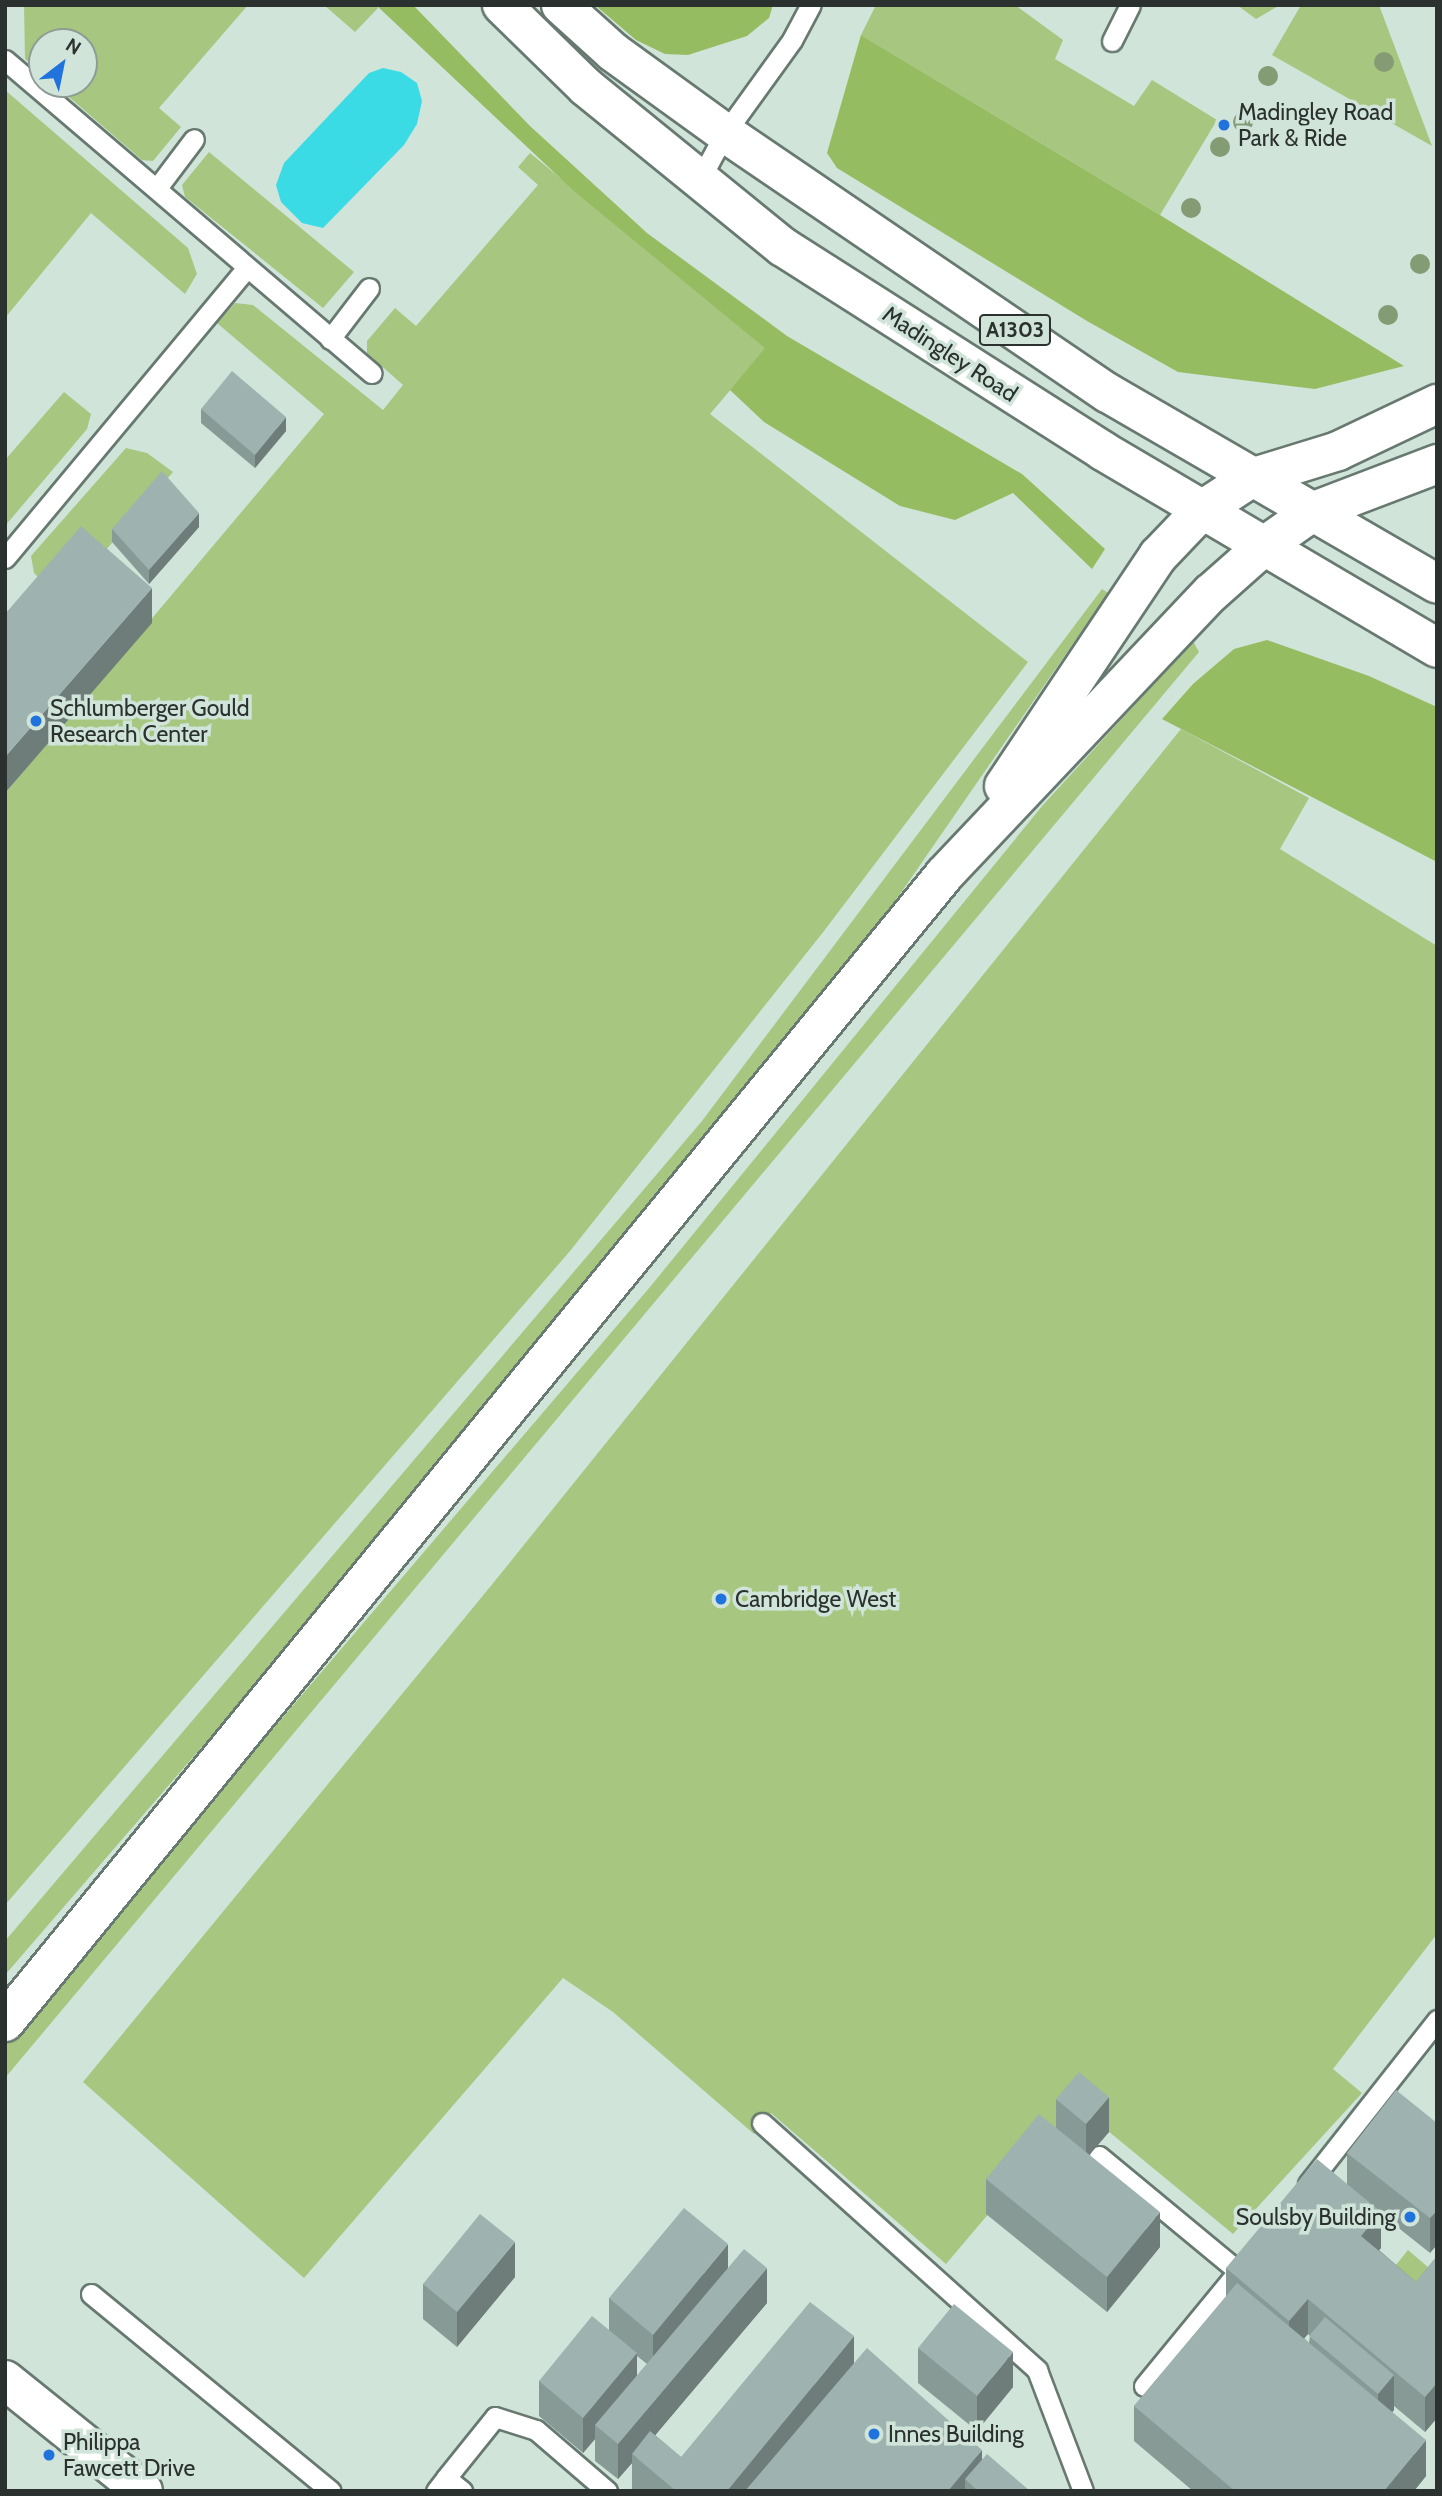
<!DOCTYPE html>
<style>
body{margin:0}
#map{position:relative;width:1442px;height:2496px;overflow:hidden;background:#d0e4da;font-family:Cabin,sans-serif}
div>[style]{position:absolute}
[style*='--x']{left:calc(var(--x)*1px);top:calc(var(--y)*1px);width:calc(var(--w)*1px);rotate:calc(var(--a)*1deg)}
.green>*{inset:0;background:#a7c67f}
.forest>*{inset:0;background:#96bc61}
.water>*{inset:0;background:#3adbe5}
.roads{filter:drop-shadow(2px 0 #677970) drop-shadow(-2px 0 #677970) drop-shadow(0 2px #677970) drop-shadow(0 -2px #677970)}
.service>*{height:19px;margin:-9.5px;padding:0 9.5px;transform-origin:9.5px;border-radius:9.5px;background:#fff}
.minor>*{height:38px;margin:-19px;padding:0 19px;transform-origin:19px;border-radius:19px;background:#fff}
.primary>*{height:38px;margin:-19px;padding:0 19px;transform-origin:19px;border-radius:19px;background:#fff}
.trees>*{width:20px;height:20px;margin:-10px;border-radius:50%;background:#849b74}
.wall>*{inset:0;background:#889a96}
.shaded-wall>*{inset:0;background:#6f7d7a}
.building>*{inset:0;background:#9eb3af}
.dots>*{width:19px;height:19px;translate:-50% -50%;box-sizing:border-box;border:4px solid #d0e4da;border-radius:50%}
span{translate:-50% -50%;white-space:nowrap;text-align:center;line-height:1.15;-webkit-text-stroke:7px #d0e4da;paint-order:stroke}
.shield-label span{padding:2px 5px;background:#d0e4da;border:2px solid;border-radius:5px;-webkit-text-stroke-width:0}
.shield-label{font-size:21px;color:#2a312e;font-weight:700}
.poi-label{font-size:23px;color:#2a312e}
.left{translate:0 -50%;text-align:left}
.right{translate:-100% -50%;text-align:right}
.street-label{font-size:23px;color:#2a312e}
.frame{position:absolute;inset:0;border:7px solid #2a312e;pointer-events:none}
.north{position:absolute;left:28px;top:28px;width:70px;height:70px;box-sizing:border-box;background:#d0e4da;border:2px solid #8e9c95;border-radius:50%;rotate:32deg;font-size:19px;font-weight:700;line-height:28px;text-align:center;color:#2a312e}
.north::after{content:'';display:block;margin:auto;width:24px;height:32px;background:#2073dd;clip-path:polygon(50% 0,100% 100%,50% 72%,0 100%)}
</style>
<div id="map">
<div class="green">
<div style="clip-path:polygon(24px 5px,248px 5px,159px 108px,181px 127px,153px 161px,142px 160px,54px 84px,84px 84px,84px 42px,42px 42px,42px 73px,25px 59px)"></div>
<div style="clip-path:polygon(324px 5px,376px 5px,378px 8px,355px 32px)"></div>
<div style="clip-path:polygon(876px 5px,1015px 5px,1063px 40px,1055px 59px,1134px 106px,1152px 80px,1217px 120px,1160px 215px,861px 35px)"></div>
<div style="clip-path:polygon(1237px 5px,1280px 5px,1256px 19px)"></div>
<div style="clip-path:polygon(1301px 5px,1379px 5px,1432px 146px,1272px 55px)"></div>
<div style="clip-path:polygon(5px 90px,188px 248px,197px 274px,185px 294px,91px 213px,5px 318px)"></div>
<div style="clip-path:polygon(209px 152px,354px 272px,323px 308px,185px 197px,182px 185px)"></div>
<div style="clip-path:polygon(530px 153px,766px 348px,710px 414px,1028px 662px,824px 931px,570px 1251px,5px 1905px,5px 793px,324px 414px,217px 323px,235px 303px,253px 305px,383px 410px,403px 385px,367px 353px,367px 341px,395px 308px,416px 326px,538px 185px,518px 167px)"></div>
<div style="clip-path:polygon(64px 392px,91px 414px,87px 429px,5px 526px,5px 460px)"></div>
<div style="clip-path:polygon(126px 448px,147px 453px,173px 472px,99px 558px,52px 590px,34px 573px,31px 556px)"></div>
<div style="clip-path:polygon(1102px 589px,1108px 593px,898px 897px,673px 1201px,5px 1975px,5px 1941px,702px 1121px)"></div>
<div style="clip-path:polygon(1193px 641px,1199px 652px,5px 2078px,5px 2043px,650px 1287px,1043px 805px)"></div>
<div style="clip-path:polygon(1181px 729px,1309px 798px,1280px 849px,1437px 946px,1437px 1934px,1333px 2069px,1362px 2093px,1233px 2234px,1079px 2107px,946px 2264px,771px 2113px,754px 2134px,613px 2012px,563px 1978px,304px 2278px,83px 2082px,490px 1587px)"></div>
<div style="clip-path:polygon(1408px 2250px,1429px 2268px,1437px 2291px,1379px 2286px)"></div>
</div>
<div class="forest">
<div style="clip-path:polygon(376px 5px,413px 5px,530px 126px,647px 233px,787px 336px,1022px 474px,1105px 549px,1092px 569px,1013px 493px,955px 520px,900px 506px,764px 422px,730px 390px,765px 348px,575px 192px)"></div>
<div style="clip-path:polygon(595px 5px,773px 5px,769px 18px,747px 36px,688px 55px,665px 54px,636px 40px)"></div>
<div style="clip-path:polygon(861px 35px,1160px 215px,1404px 366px,1315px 389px,1178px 372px,1087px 321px,837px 168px,827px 153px)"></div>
<div style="clip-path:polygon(1267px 640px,1369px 676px,1437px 707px,1437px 862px,1162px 719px,1193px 684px,1234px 649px)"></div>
</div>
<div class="water">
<div style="clip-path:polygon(383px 68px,401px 72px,417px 83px,422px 101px,417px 124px,404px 145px,323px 228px,302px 223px,281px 202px,276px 185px,284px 163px,369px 73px)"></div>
</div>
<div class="roads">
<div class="service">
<div style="--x:1112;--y:41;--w:40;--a:-63.4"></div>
<div style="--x:5;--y:60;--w:482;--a:40.5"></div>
<div style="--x:699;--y:181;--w:55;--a:-61.6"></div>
<div style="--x:725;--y:133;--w:115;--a:-54.2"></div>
<div style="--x:792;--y:40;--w:40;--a:-62"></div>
<div style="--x:157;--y:188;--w:61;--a:-52.9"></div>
<div style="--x:330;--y:339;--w:64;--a:-52.6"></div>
<div style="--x:5;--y:558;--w:376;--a:-50.2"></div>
<div style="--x:762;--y:2123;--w:370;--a:41.9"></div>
<div style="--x:1037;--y:2370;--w:129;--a:69.2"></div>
<div style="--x:1099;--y:2156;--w:180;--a:39.6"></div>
<div style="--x:1308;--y:2184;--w:209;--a:-51.8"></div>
<div style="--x:91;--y:2294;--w:310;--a:39.4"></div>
<div style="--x:1144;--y:2386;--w:153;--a:-50.6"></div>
<div style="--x:446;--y:2478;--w:78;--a:-51.2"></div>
<div style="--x:495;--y:2417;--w:43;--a:17.6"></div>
<div style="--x:536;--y:2430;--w:94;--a:40.7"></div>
<div style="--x:436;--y:2491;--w:16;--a:-52"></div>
<div style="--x:446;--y:2478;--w:21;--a:39"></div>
</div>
<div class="minor">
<div style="--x:1004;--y:786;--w:277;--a:-56.2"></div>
<div style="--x:1158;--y:556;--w:64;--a:-46.3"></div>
<div style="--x:1202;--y:510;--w:59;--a:-33.1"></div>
<div style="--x:1251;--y:478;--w:91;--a:-17.2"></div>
<div style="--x:1338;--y:451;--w:110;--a:-25.4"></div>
<div style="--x:5;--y:2022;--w:1482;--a:-50.69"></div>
<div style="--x:944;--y:875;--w:388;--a:-46.6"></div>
<div style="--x:1211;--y:593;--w:71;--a:-41.6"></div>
<div style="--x:1264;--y:546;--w:61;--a:-35"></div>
<div style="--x:1314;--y:511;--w:132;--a:-20.9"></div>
<div style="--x:5;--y:2380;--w:177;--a:38.8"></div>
</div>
<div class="primary">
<div style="--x:502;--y:5;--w:117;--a:44.3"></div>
<div style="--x:586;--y:87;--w:254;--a:39.1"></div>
<div style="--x:783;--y:247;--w:379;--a:32.5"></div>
<div style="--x:1103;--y:451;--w:388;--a:30.5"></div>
<div style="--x:561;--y:5;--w:70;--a:42.1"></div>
<div style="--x:613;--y:52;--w:138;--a:35.9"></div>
<div style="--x:725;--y:133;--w:463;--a:34.2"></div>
<div style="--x:1108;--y:393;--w:380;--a:30.1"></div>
</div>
</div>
<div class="trees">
<div style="left:1384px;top:62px"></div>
<div style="left:1268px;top:76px"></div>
<div style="left:1243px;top:122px"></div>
<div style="left:1220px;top:147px"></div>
<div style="left:1191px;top:208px"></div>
<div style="left:1420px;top:264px"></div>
<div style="left:1388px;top:315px"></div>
</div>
<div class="wall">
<div style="clip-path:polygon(201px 409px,286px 431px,255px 468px,201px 423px)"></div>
<div style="clip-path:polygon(199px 527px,149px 584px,112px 542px,112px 529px)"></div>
<div style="clip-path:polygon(1056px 2099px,1109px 2132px,1089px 2155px,1160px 2247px,1107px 2312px,986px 2214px,986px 2179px,1056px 2128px)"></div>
<div style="clip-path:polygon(evenodd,1437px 2123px,1430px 2253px,1381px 2214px,1381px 2248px,1379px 2250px,1416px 2282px,1437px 2256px,1437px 2418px,1425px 2432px,1394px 2406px,1394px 2410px,1392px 2412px,1426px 2476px,1414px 2491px,1193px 2491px,1134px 2441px,1134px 2406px,1226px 2297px,1226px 2268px,1347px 2184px,1347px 2153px,1437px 2123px,1308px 2334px,1310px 2336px,1309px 2343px,1304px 2338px,1308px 2334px)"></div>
<div style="clip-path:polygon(evenodd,728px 2268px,767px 2303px,655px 2435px,681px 2457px,854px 2363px,982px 2459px,1030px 2491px,633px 2491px,632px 2489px,632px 2463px,618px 2479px,595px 2461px,595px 2439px,583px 2453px,539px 2416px,539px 2381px,609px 2330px,609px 2298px,728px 2268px,637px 2356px,647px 2364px,637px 2376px,637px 2356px)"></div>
<div style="clip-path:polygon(515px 2277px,457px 2347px,423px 2319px,423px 2284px)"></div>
<div style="clip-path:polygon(918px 2348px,1013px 2387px,977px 2431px,918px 2383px)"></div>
</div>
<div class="shaded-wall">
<div style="clip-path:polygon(286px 417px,286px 431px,255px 468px,255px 455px)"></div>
<div style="clip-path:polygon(199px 513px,199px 527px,149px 584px,149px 570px)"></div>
<div style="clip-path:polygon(152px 588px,152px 623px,5px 793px,5px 757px)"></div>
<div style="clip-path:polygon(1109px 2097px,1109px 2132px,1086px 2159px,1086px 2124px)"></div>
<div style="clip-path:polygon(1437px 2210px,1437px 2245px,1430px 2253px,1430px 2218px)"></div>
<div style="clip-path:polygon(1160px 2212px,1160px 2247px,1107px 2312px,1107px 2277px)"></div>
<div style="clip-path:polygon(1381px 2212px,1381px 2248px,1361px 2271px,1361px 2236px)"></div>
<div style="clip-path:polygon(515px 2242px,515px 2277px,457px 2347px,457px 2312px)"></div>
<div style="clip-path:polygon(728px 2244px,728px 2279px,653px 2370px,653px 2335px)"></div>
<div style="clip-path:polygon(767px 2268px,767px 2303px,636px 2458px,632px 2454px,632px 2463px,618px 2479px,618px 2444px)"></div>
<div style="clip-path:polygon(1308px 2299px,1308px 2334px,1289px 2356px,1289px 2321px)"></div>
<div style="clip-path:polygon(854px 2336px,854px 2372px,756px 2491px,727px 2491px)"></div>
<div style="clip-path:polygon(1013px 2352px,1013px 2387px,977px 2431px,977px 2396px)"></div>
<div style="clip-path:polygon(637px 2353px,637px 2388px,595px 2425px,595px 2439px,583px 2453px,583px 2418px)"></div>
<div style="clip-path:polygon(1394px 2375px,1394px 2410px,1378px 2429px,1378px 2394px)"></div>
<div style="clip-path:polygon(1437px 2383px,1437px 2418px,1425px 2432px,1425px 2397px)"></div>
<div style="clip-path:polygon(1426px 2440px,1426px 2476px,1414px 2491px,1384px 2491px)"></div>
<div style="clip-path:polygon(982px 2450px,982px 2485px,965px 2479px,965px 2491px,948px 2491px)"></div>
</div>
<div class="building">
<div style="clip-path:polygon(232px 371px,286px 417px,255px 455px,201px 409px)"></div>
<div style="clip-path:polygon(162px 471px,199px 513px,149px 570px,112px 529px)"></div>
<div style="clip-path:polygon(81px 526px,152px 588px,5px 757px,5px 614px)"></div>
<div style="clip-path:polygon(1079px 2072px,1109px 2097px,1086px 2124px,1056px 2099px)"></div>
<div style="clip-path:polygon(1396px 2090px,1437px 2123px,1437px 2210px,1430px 2218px,1347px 2153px)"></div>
<div style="clip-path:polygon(1039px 2114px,1160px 2212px,1107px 2277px,986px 2179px)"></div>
<div style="clip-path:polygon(1317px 2159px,1381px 2212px,1361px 2236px,1416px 2282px,1437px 2256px,1437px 2383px,1425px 2397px,1308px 2299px,1289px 2321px,1226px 2268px)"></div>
<div style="clip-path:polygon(684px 2208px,728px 2244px,653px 2335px,609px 2298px)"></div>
<div style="clip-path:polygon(480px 2214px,515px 2242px,457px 2312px,423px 2284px)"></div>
<div style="clip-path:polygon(744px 2249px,767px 2268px,618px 2444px,595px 2425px)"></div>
<div style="clip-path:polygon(1237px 2283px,1426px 2440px,1384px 2491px,1235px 2491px,1134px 2406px)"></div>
<div style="clip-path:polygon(810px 2302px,854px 2336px,727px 2491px,676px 2491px,632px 2454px,650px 2431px,681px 2457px)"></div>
<div style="clip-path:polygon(954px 2304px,1013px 2352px,977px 2396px,918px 2348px)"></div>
<div style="clip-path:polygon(592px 2316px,637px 2353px,583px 2418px,539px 2381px)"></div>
<div style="clip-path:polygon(1325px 2317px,1394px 2375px,1378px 2394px,1309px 2336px)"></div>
<div style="clip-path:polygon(867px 2348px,982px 2450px,948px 2491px,745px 2491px)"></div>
<div style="clip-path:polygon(987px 2454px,1030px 2491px,978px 2491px,965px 2479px)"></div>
</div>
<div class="dots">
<div style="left:1224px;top:125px;background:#2073dd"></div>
<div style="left:36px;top:721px;background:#2073dd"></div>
<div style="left:721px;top:1599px;background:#2073dd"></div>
<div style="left:1410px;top:2217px;background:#2073dd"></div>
<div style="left:874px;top:2434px;background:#2073dd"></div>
<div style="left:49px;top:2455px;background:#2073dd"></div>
</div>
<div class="shield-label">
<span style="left:1015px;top:330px">A1303</span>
</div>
<div class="poi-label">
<span class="left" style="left:1238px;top:125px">Madingley Road<br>Park &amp; Ride</span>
<span class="left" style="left:50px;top:721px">Schlumberger Gould<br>Research Center</span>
<span class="left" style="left:735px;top:1599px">Cambridge West</span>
<span class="right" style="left:1396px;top:2217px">Soulsby Building</span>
<span class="left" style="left:888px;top:2434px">Innes Building</span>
<span class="left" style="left:63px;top:2455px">Philippa<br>Fawcett Drive</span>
</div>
<div class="street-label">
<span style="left:950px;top:354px;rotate:33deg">Madingley Road</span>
</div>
<div class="frame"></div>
<div class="north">N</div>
</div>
